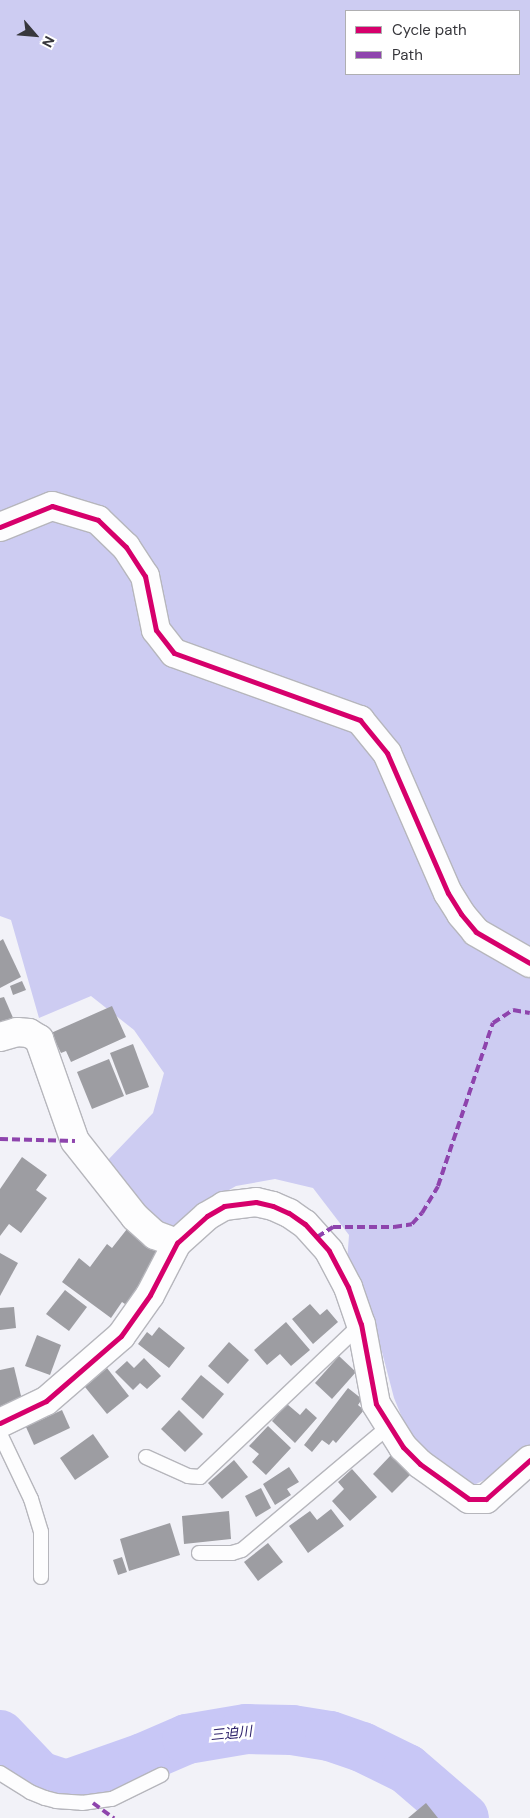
<!DOCTYPE html>
<meta charset="utf-8">
<style>
body{margin:0}
#map{position:relative;width:530px;height:1818px;overflow:hidden;background:#f2f2f8;font-family:"DM Sans","Noto Sans JP",sans-serif}
div>[style]{position:absolute}
[style*='--x']{left:calc(var(--x)*1px);top:calc(var(--y)*1px);width:calc(var(--w)*1px);rotate:calc(var(--a)*1deg)}
.forest>*{inset:0;background:#cdccf2}
.river>*{height:50px;margin:-25px;padding:0 25px;transform-origin:25px;border-radius:25px;background:#c8c7f6}
.building>*{inset:0;background:#9d9da2}
.roads{filter:drop-shadow(1px 0 #b6b6bc) drop-shadow(-1px 0 #b6b6bc) drop-shadow(0 1px #b6b6bc) drop-shadow(0 -1px #b6b6bc)}
.service>*{height:14px;margin:-7px;padding:0 7px;transform-origin:7px;border-radius:7px;background:#fdfdfe}
.minor>*{height:28px;margin:-14px;padding:0 14px;transform-origin:14px;border-radius:14px;background:#fdfdfe}
.quiet>*{height:4px;margin-top:-2px;transform-origin:0;background:repeating-linear-gradient(90deg,#8e44ad 0 8px,transparent 0 12px)}
.cycleway>*{height:5px;margin:-2.5px;padding:0 2.5px;transform-origin:2.5px;border-radius:2.5px;background:#d6006c}
span{translate:-50% -50%;white-space:nowrap;text-align:center;line-height:1.15;-webkit-text-stroke:5px #fff;paint-order:stroke}
.water-label{font-size:14px;color:#2d216a;font-style:italic}
.legend{position:absolute;left:345px;top:10px;width:175px;height:65px;box-sizing:border-box;background:#fff;border:1px solid #afafb1;margin:0;padding:6px 9px;list-style:none;font-size:15px;color:#37373c}
.legend li{display:flex;align-items:center;gap:10px;height:25px}
.legend b{width:25px;border:1px solid #afafb1}
.north{position:absolute;left:10px;top:10px;width:50px;height:50px;-webkit-text-stroke:4px #fff;paint-order:stroke;rotate:117deg;font-size:14px;font-weight:700;line-height:20px;text-align:center;color:#37373c}
.north::after{content:'';display:block;margin:auto;width:18px;height:22px;background:#37373c;clip-path:polygon(50% 0,100% 100%,50% 72%,0 100%)}
</style>
<div id="map">
<div class="forest">
<div style="clip-path:polygon(evenodd,0 0,530px 0,530px 1451px,505px 1470px,474px 1485px,439px 1469px,408px 1432px,394px 1398px,382px 1352px,360px 1286px,347px 1262px,349px 1235px,313px 1188px,275px 1179px,236px 1186px,210px 1201px,170px 1231px,140px 1207px,107px 1161px,153px 1113px,164px 1073px,134px 1030px,91px 996px,39px 1018px,11px 920px,0 916px,0 0,346px 11px,519px 11px,519px 74px,346px 74px,346px 11px)"></div>
</div>
<div class="river">
<div style="--x:0;--y:1735;--w:57;--a:46.4"></div>
<div style="--x:39;--y:1776;--w:28;--a:18"></div>
<div style="--x:66;--y:1785;--w:82;--a:-19.3"></div>
<div style="--x:143;--y:1758;--w:48;--a:-23.4"></div>
<div style="--x:187;--y:1739;--w:60;--a:-9.6"></div>
<div style="--x:246;--y:1729;--w:46;--a:1.2"></div>
<div style="--x:292;--y:1730;--w:38;--a:9"></div>
<div style="--x:330;--y:1736;--w:34;--a:19"></div>
<div style="--x:362;--y:1747;--w:50;--a:26.1"></div>
<div style="--x:407;--y:1769;--w:75;--a:40.7"></div>
</div>
<div class="building">
<div style="clip-path:polygon(3px 939px,21px 977px,0 988px,0 941px)"></div>
<div style="clip-path:polygon(22px 981px,26px 990px,13px 995px,10px 986px)"></div>
<div style="clip-path:polygon(4px 997px,14px 1020px,0 1026px,0 998px)"></div>
<div style="clip-path:polygon(112px 1006px,126px 1037px,71px 1062px,66px 1051px,61px 1053px,51px 1033px)"></div>
<div style="clip-path:polygon(133px 1044px,149px 1087px,126px 1095px,110px 1053px)"></div>
<div style="clip-path:polygon(109px 1059px,124px 1096px,92px 1109px,77px 1072px)"></div>
<div style="clip-path:polygon(22px 1157px,47px 1175px,36px 1190px,47px 1198px,21px 1233px,9px 1224px,0 1236px,0 1189px)"></div>
<div style="clip-path:polygon(127px 1229px,162px 1254px,131px 1308px,122px 1302px,111px 1318px,62px 1282px,79px 1258px,90px 1267px,107px 1244px,112px 1248px)"></div>
<div style="clip-path:polygon(0 1253px,18px 1263px,0 1296px)"></div>
<div style="clip-path:polygon(65px 1290px,87px 1307px,69px 1331px,46px 1314px)"></div>
<div style="clip-path:polygon(310px 1304px,320px 1315px,327px 1309px,338px 1322px,313px 1344px,292px 1319px)"></div>
<div style="clip-path:polygon(14px 1307px,16px 1328px,0 1330px,0 1308px)"></div>
<div style="clip-path:polygon(286px 1322px,310px 1350px,291px 1366px,280px 1354px,267px 1365px,254px 1350px)"></div>
<div style="clip-path:polygon(159px 1327px,185px 1348px,169px 1368px,138px 1344px,147px 1332px,152px 1336px)"></div>
<div style="clip-path:polygon(37px 1335px,61px 1345px,50px 1375px,25px 1366px)"></div>
<div style="clip-path:polygon(229px 1342px,249px 1360px,228px 1384px,208px 1366px)"></div>
<div style="clip-path:polygon(339px 1356px,356px 1372px,332px 1399px,315px 1383px)"></div>
<div style="clip-path:polygon(144px 1358px,161px 1376px,147px 1389px,140px 1383px,133px 1390px,115px 1372px,127px 1361px,134px 1368px)"></div>
<div style="clip-path:polygon(14px 1367px,23px 1404px,0 1410px,0 1370px)"></div>
<div style="clip-path:polygon(107px 1368px,129px 1396px,107px 1414px,85px 1387px)"></div>
<div style="clip-path:polygon(201px 1375px,224px 1394px,203px 1419px,181px 1399px)"></div>
<div style="clip-path:polygon(348px 1388px,362px 1399px,358px 1405px,364px 1410px,336px 1443px,333px 1440px,329px 1445px,322px 1440px,312px 1452px,304px 1445px)"></div>
<div style="clip-path:polygon(287px 1404px,300px 1415px,306px 1408px,317px 1418px,295px 1443px,272px 1421px)"></div>
<div style="clip-path:polygon(62px 1410px,70px 1428px,34px 1445px,26px 1427px)"></div>
<div style="clip-path:polygon(179px 1410px,203px 1434px,185px 1452px,161px 1429px)"></div>
<div style="clip-path:polygon(268px 1426px,291px 1448px,266px 1475px,252px 1462px,259px 1454px,249px 1446px)"></div>
<div style="clip-path:polygon(93px 1434px,109px 1457px,75px 1480px,60px 1458px)"></div>
<div style="clip-path:polygon(392px 1454px,412px 1473px,392px 1493px,373px 1474px)"></div>
<div style="clip-path:polygon(234px 1460px,248px 1477px,222px 1499px,208px 1483px)"></div>
<div style="clip-path:polygon(289px 1467px,299px 1482px,287px 1489px,291px 1495px,275px 1505px,263px 1484px)"></div>
<div style="clip-path:polygon(352px 1469px,377px 1497px,350px 1521px,332px 1501px,344px 1489px,338px 1482px)"></div>
<div style="clip-path:polygon(261px 1488px,271px 1508px,256px 1517px,245px 1496px)"></div>
<div style="clip-path:polygon(331px 1509px,344px 1526px,308px 1553px,289px 1526px,310px 1511px,317px 1520px)"></div>
<div style="clip-path:polygon(229px 1511px,231px 1539px,184px 1544px,182px 1516px)"></div>
<div style="clip-path:polygon(170px 1523px,180px 1555px,129px 1571px,120px 1539px)"></div>
<div style="clip-path:polygon(268px 1543px,283px 1562px,258px 1581px,244px 1562px)"></div>
<div style="clip-path:polygon(122px 1557px,127px 1572px,118px 1575px,113px 1560px)"></div>
<div style="clip-path:polygon(426px 1803px,438px 1818px,408px 1818px)"></div>
</div>
<div class="roads">
<div class="service">
<div style="--x:0;--y:1434;--w:72;--a:64.5"></div>
<div style="--x:31;--y:1499;--w:34;--a:73"></div>
<div style="--x:41;--y:1532;--w:45;--a:90"></div>
<div style="--x:146;--y:1457;--w:46;--a:24.3"></div>
<div style="--x:188;--y:1476;--w:12;--a:5"></div>
<div style="--x:200;--y:1477;--w:222;--a:-43.5"></div>
<div style="--x:199;--y:1553;--w:33;--a:0"></div>
<div style="--x:232;--y:1553;--w:10;--a:-17"></div>
<div style="--x:242;--y:1550;--w:192;--a:-40.1"></div>
<div style="--x:0;--y:1773;--w:36;--a:32"></div>
<div style="--x:30;--y:1792;--w:16;--a:22"></div>
<div style="--x:45;--y:1798;--w:11;--a:15"></div>
<div style="--x:56;--y:1801;--w:26;--a:4"></div>
<div style="--x:82;--y:1803;--w:30;--a:-8"></div>
<div style="--x:112;--y:1799;--w:55;--a:-26.1"></div>
</div>
<div class="minor">
<div style="--x:0;--y:527;--w:56;--a:-22"></div>
<div style="--x:52;--y:506;--w:48;--a:16.9"></div>
<div style="--x:98;--y:520;--w:39;--a:44"></div>
<div style="--x:126;--y:547;--w:35;--a:57"></div>
<div style="--x:145;--y:576;--w:55;--a:78.5"></div>
<div style="--x:156;--y:630;--w:29;--a:52"></div>
<div style="--x:174;--y:653;--w:198;--a:19.8"></div>
<div style="--x:360;--y:720;--w:43;--a:50.7"></div>
<div style="--x:387;--y:753;--w:153;--a:66.5"></div>
<div style="--x:448;--y:893;--w:25;--a:58"></div>
<div style="--x:461;--y:914;--w:23;--a:50"></div>
<div style="--x:476;--y:932;--w:62;--a:29.9"></div>
<div style="--x:0;--y:1037;--w:18;--a:-16"></div>
<div style="--x:17;--y:1032;--w:12;--a:5"></div>
<div style="--x:29;--y:1033;--w:12;--a:31"></div>
<div style="--x:39;--y:1039;--w:108;--a:70.6"></div>
<div style="--x:75;--y:1141;--w:97;--a:51.7"></div>
<div style="--x:135;--y:1217;--w:27;--a:42"></div>
<div style="--x:155;--y:1235;--w:23;--a:20"></div>
<div style="--x:0;--y:1423;--w:51;--a:-25.6"></div>
<div style="--x:46;--y:1401;--w:99;--a:-40.9"></div>
<div style="--x:121;--y:1336;--w:50;--a:-54.7"></div>
<div style="--x:150;--y:1295;--w:59;--a:-62.6"></div>
<div style="--x:177;--y:1243;--w:40;--a:-42"></div>
<div style="--x:207;--y:1216;--w:20;--a:-30"></div>
<div style="--x:224;--y:1206;--w:32;--a:-7"></div>
<div style="--x:256;--y:1202;--w:17;--a:13"></div>
<div style="--x:273;--y:1206;--w:17;--a:24"></div>
<div style="--x:289;--y:1213;--w:19;--a:35"></div>
<div style="--x:305;--y:1224;--w:36;--a:48"></div>
<div style="--x:329;--y:1251;--w:41;--a:62.2"></div>
<div style="--x:348;--y:1287;--w:39;--a:71"></div>
<div style="--x:361;--y:1324;--w:81;--a:79.4"></div>
<div style="--x:376;--y:1404;--w:51;--a:57.9"></div>
<div style="--x:403;--y:1447;--w:24;--a:45"></div>
<div style="--x:420;--y:1464;--w:60;--a:35.5"></div>
<div style="--x:469;--y:1499;--w:17;--a:0"></div>
<div style="--x:486;--y:1499;--w:59;--a:-41.6"></div>
</div>
</div>
<div class="quiet">
<div style="--x:0;--y:1139;--w:75;--a:1.5"></div>
<div style="--x:317;--y:1237;--w:19;--a:-32"></div>
<div style="--x:333;--y:1227;--w:61;--a:0"></div>
<div style="--x:394;--y:1227;--w:18;--a:-9"></div>
<div style="--x:412;--y:1224;--w:15;--a:-48"></div>
<div style="--x:422;--y:1213;--w:31;--a:-59"></div>
<div style="--x:438;--y:1186;--w:172;--a:-71.4"></div>
<div style="--x:493;--y:1023;--w:24;--a:-33"></div>
<div style="--x:513;--y:1010;--w:17;--a:10"></div>
<div style="--x:93;--y:1803;--w:26;--a:36"></div>
</div>
<div class="cycleway">
<div style="--x:0;--y:527;--w:56;--a:-22"></div>
<div style="--x:52;--y:506;--w:48;--a:16.9"></div>
<div style="--x:98;--y:520;--w:39;--a:44"></div>
<div style="--x:126;--y:547;--w:35;--a:57"></div>
<div style="--x:145;--y:576;--w:55;--a:78.5"></div>
<div style="--x:156;--y:630;--w:29;--a:52"></div>
<div style="--x:174;--y:653;--w:198;--a:19.8"></div>
<div style="--x:360;--y:720;--w:43;--a:50.7"></div>
<div style="--x:387;--y:753;--w:153;--a:66.5"></div>
<div style="--x:448;--y:893;--w:25;--a:58"></div>
<div style="--x:461;--y:914;--w:23;--a:50"></div>
<div style="--x:476;--y:932;--w:62;--a:29.9"></div>
<div style="--x:0;--y:1423;--w:51;--a:-25.6"></div>
<div style="--x:46;--y:1401;--w:99;--a:-40.9"></div>
<div style="--x:121;--y:1336;--w:50;--a:-54.7"></div>
<div style="--x:150;--y:1295;--w:59;--a:-62.6"></div>
<div style="--x:177;--y:1243;--w:40;--a:-42"></div>
<div style="--x:207;--y:1216;--w:20;--a:-30"></div>
<div style="--x:224;--y:1206;--w:32;--a:-7"></div>
<div style="--x:256;--y:1202;--w:17;--a:13"></div>
<div style="--x:273;--y:1206;--w:17;--a:24"></div>
<div style="--x:289;--y:1213;--w:19;--a:35"></div>
<div style="--x:305;--y:1224;--w:36;--a:48"></div>
<div style="--x:329;--y:1251;--w:41;--a:62.2"></div>
<div style="--x:348;--y:1287;--w:39;--a:71"></div>
<div style="--x:361;--y:1324;--w:81;--a:79.4"></div>
<div style="--x:376;--y:1404;--w:51;--a:57.9"></div>
<div style="--x:403;--y:1447;--w:24;--a:45"></div>
<div style="--x:420;--y:1464;--w:60;--a:35.5"></div>
<div style="--x:469;--y:1499;--w:17;--a:0"></div>
<div style="--x:486;--y:1499;--w:59;--a:-41.6"></div>
</div>
<div class="water-label">
<span style="left:231px;top:1733px;rotate:-6deg">三迫川</span>
</div>
<ul class="legend">
<li><b style="height:6px;background:#d6006c"></b>Cycle path</li>
<li><b style="height:6px;background:#8e44ad"></b>Path</li>
</ul>
<div class="north">N</div>
</div>
